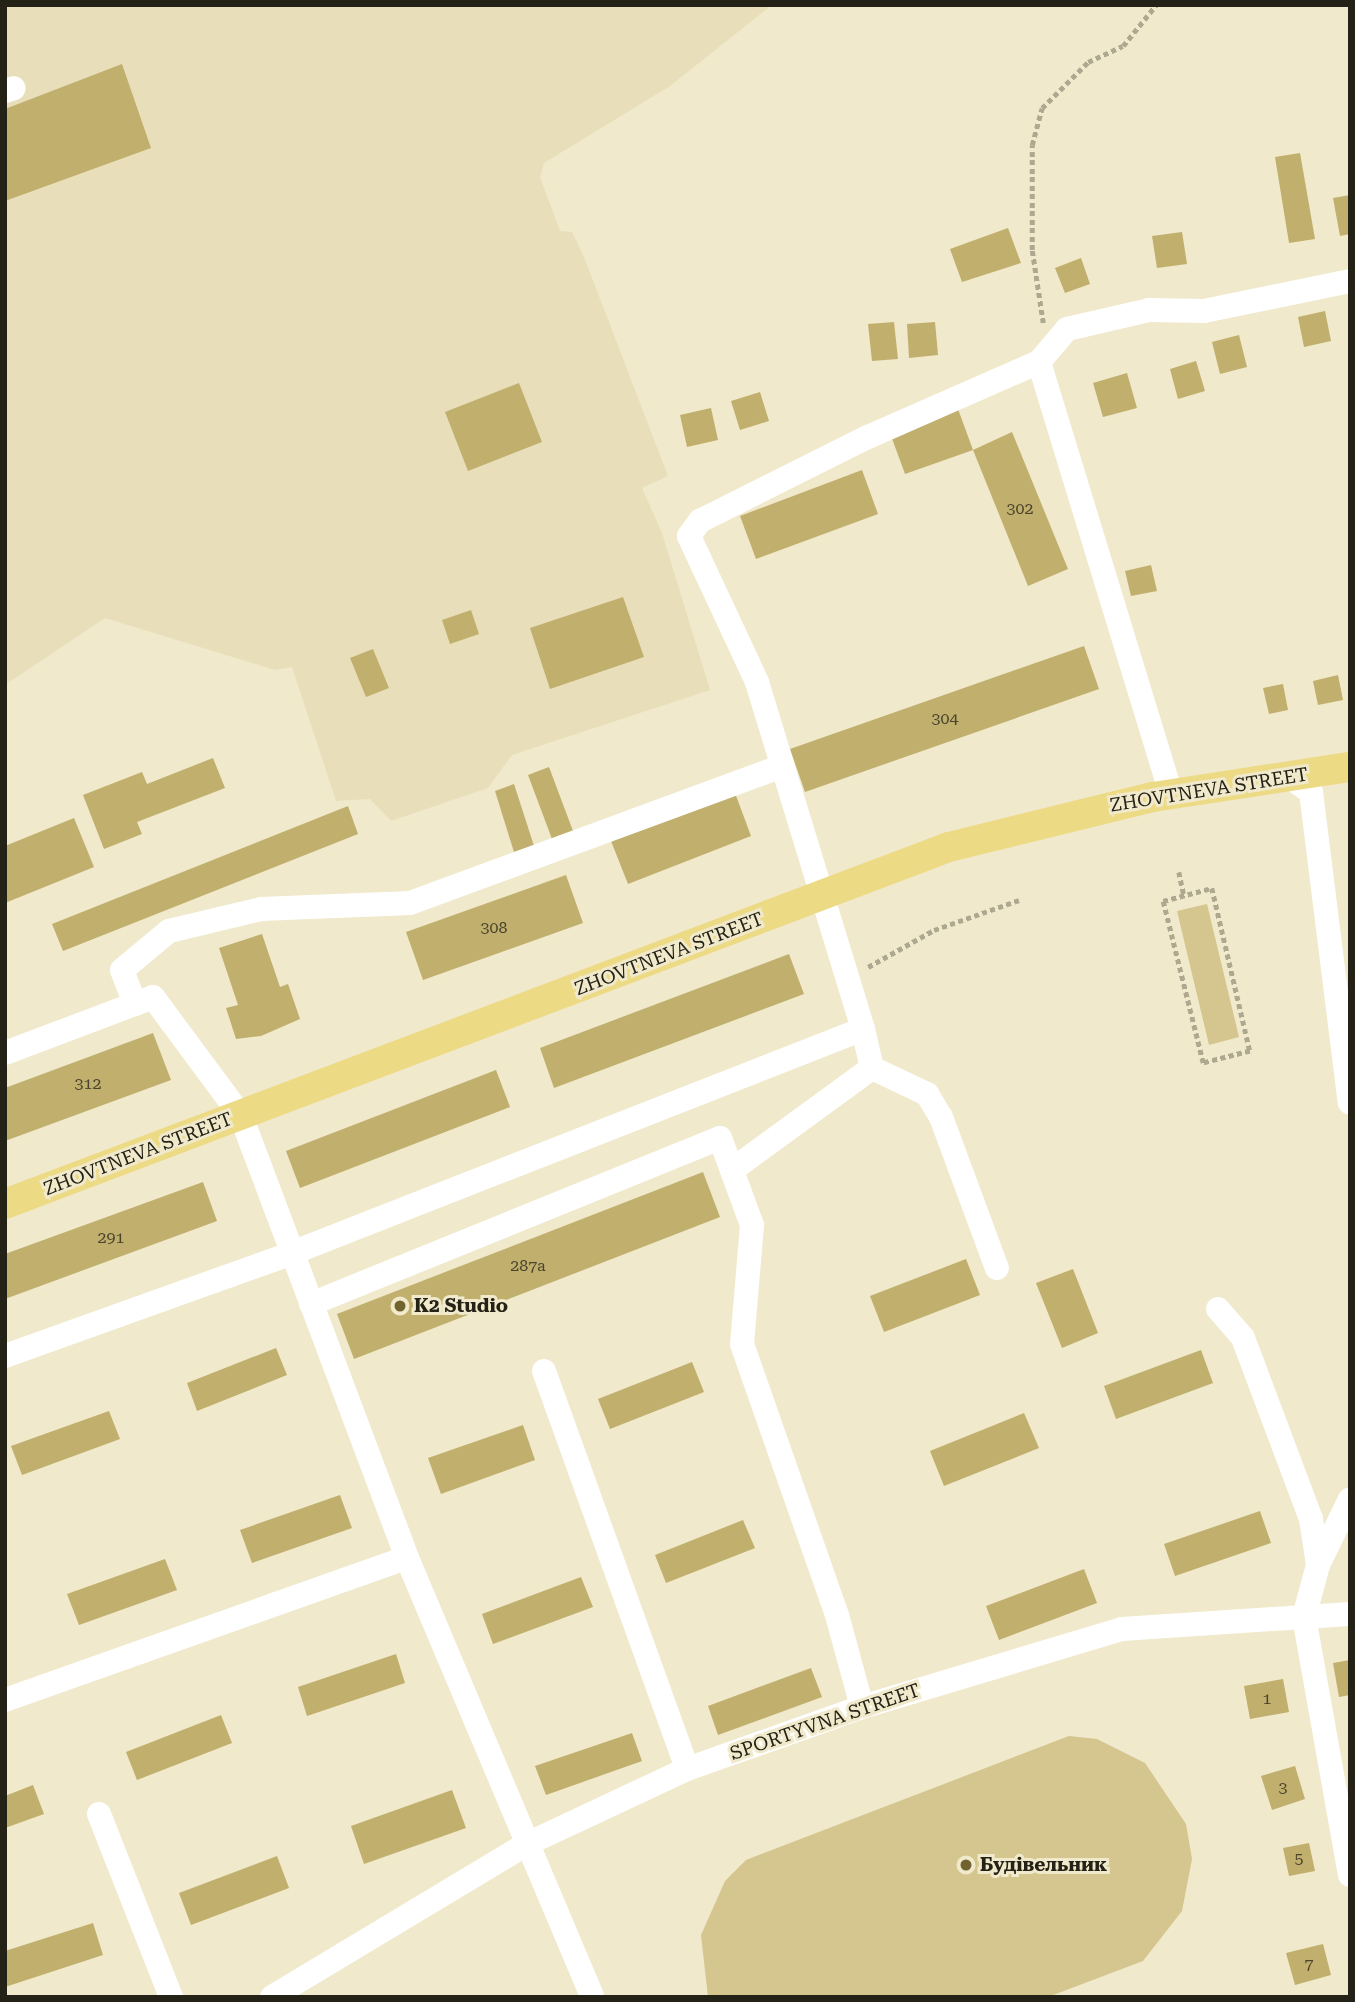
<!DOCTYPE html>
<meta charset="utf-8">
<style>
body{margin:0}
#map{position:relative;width:1355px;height:2002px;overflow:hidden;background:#f0e9cb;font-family:"Roboto Serif",serif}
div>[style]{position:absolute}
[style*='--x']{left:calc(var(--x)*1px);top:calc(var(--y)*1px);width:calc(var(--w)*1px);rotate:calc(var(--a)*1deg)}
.built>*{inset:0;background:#e8dfba}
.green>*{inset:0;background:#d4c68e}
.building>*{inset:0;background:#c0af6d}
.path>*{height:4.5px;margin-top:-2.25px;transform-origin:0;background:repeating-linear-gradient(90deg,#aea890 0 5px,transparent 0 8.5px)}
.minor>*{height:24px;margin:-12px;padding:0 12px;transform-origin:12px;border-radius:12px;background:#fff}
.major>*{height:30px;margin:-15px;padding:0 15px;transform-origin:15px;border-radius:15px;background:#edda85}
.dots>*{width:19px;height:19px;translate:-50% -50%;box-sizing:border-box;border:4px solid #f0e9cb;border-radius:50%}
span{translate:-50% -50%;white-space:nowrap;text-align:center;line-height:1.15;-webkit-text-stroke:6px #f0e9cb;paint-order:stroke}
.number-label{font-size:16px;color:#4b442c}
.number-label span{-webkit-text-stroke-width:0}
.street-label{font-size:19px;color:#242116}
.poi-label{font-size:19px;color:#242116;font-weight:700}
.left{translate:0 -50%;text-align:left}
.frame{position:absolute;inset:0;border:7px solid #242116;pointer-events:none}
</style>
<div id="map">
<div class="built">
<div style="clip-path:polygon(5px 5px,772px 5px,670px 86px,544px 163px,540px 177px,560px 231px,572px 232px,584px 257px,668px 476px,642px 488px,662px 533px,710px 690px,512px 755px,488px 788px,391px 821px,370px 799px,336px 801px,292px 667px,275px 670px,105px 618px,5px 685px)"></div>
</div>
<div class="green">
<div style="clip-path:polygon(1207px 904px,1239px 1037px,1209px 1045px,1177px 911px)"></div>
<div style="clip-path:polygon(1069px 1736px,1097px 1739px,1145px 1763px,1186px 1824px,1192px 1859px,1182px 1911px,1143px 1961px,1048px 1997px,708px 1997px,701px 1935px,725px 1881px,746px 1860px)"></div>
</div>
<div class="building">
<div style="clip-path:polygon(122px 64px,151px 148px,5px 201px,5px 109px)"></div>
<div style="clip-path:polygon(1300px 153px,1315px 239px,1289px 243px,1275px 157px)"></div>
<div style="clip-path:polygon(1350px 195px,1350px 234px,1340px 236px,1333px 198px)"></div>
<div style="clip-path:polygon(1008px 228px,1021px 263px,962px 282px,950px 249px)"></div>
<div style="clip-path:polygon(1182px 232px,1187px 264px,1157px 268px,1152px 236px)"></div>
<div style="clip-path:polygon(1081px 258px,1090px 284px,1065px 293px,1055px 268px)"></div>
<div style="clip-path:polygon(1325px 311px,1331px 341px,1304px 347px,1298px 317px)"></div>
<div style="clip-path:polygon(894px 322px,898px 359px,872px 361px,868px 324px)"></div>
<div style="clip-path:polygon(935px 322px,938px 355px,909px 358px,907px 324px)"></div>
<div style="clip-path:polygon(1239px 335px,1247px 367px,1220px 374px,1212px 342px)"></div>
<div style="clip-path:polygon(1196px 361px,1205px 391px,1178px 399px,1170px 369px)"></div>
<div style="clip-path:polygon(1127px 373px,1137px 408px,1103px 417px,1093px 383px)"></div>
<div style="clip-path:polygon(519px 383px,542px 442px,468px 471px,445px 412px)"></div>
<div style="clip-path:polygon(760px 392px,769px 421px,740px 430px,731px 401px)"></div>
<div style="clip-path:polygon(711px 408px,718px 440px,687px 447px,680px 415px)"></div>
<div style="clip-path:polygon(958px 409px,973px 450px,905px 474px,890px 433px)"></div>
<div style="clip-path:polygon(1012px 432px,1068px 569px,1028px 586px,973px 450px)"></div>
<div style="clip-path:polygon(862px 470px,878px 514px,756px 559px,740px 516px)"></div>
<div style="clip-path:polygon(1151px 565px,1157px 591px,1131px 596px,1125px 571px)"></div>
<div style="clip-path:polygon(623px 597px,644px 657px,550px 689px,530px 628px)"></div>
<div style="clip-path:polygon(471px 610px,479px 634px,450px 644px,442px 620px)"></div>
<div style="clip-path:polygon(1084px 646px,1099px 689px,805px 792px,790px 749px)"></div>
<div style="clip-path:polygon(373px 649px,389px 688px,366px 697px,350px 658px)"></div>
<div style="clip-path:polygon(1338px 675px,1343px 700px,1318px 705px,1313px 681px)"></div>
<div style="clip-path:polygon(1283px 684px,1288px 710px,1269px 714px,1263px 688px)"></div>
<div style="clip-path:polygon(213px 758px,225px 788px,137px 822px,142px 834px,104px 849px,83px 795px,142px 772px,147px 784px)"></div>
<div style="clip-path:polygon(549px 767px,573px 831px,552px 839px,528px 775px)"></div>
<div style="clip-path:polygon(514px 784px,534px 846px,514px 852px,495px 791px)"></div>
<div style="clip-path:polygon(735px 793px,751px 836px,628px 884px,611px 841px)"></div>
<div style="clip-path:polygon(348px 806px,358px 834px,63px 951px,52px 924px)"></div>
<div style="clip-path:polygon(74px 818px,94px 867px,5px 903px,5px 846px)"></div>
<div style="clip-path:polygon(566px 875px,583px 923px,423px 980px,406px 932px)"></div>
<div style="clip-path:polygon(262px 934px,280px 987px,288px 984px,300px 1019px,261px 1036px,236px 1039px,226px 1008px,238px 1005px,219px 948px)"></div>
<div style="clip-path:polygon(789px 954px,804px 994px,554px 1088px,540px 1048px)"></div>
<div style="clip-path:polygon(153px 1033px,171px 1080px,5px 1141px,5px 1088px)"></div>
<div style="clip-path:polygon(496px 1070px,510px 1107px,300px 1188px,286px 1151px)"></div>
<div style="clip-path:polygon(703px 1172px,720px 1217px,354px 1359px,337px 1314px)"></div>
<div style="clip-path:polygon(203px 1182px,217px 1221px,5px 1299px,5px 1254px)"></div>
<div style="clip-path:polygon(966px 1259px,980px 1295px,884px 1332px,870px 1296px)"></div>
<div style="clip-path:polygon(1073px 1269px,1098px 1333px,1062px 1348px,1036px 1283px)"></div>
<div style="clip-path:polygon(276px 1348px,287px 1375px,197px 1411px,187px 1383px)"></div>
<div style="clip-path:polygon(1201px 1350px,1213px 1383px,1116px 1419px,1104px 1386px)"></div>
<div style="clip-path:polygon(692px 1362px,704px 1392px,610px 1429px,598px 1399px)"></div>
<div style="clip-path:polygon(109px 1411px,120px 1439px,22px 1475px,11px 1446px)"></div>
<div style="clip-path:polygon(1024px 1413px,1039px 1448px,944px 1486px,930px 1451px)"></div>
<div style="clip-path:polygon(523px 1425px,535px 1460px,441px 1494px,428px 1458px)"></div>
<div style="clip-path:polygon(340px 1495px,352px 1528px,252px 1563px,240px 1530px)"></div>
<div style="clip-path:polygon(1260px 1511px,1271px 1543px,1175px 1576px,1164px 1544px)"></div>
<div style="clip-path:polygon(743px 1520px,755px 1548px,666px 1583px,655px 1555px)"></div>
<div style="clip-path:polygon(165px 1559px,177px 1590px,79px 1625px,67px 1594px)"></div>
<div style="clip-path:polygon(1084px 1569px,1097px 1603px,999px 1640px,986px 1606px)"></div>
<div style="clip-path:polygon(581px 1577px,593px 1607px,493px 1644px,482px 1614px)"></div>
<div style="clip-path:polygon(396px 1654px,405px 1683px,307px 1716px,298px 1687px)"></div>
<div style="clip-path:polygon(1350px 1660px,1350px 1695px,1339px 1697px,1333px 1663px)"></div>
<div style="clip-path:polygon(811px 1668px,822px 1697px,718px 1735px,708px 1706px)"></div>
<div style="clip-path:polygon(1283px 1679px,1289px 1712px,1250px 1719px,1244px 1686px)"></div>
<div style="clip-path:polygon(221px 1715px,232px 1743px,137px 1780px,126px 1752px)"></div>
<div style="clip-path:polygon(632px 1733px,642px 1761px,546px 1795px,535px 1766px)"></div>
<div style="clip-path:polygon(1295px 1766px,1305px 1799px,1272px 1810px,1261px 1776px)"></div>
<div style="clip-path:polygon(33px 1785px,44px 1814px,5px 1828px,5px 1796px)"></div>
<div style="clip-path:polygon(452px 1790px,466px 1828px,364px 1864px,351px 1826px)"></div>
<div style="clip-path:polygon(1309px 1843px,1315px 1871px,1289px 1876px,1283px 1848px)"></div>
<div style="clip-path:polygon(277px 1856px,289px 1888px,191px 1925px,179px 1893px)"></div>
<div style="clip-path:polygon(93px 1923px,103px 1955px,5px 1987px,5px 1951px)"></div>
<div style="clip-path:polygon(1323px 1944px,1331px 1975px,1295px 1985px,1286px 1953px)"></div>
</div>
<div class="path">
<div style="--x:1043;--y:323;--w:74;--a:-98.6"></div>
<div style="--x:1032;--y:250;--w:105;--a:-90"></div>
<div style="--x:1032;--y:145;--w:38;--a:-75"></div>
<div style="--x:1042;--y:108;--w:65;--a:-45"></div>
<div style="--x:1088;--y:62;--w:38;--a:-25"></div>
<div style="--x:1123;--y:46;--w:53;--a:-51.2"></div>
<div style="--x:1179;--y:872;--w:24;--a:78"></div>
<div style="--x:1212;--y:888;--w:167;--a:76.9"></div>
<div style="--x:1250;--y:1051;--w:49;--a:165.7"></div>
<div style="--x:1203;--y:1063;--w:167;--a:-103.9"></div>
<div style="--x:1163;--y:901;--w:51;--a:-14.9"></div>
<div style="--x:868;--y:967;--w:76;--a:-29.3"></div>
<div style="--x:934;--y:930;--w:90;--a:-19.4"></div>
</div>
<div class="minor">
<div style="--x:5;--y:91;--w:9;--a:-18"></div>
<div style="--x:1039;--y:362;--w:452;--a:73"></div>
<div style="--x:1288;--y:776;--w:28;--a:35"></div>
<div style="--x:1311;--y:792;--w:313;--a:82.9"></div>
<div style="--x:135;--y:1004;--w:36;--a:-111"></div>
<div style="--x:122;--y:970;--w:61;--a:-39.7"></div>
<div style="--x:169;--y:931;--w:95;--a:-13.4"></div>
<div style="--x:261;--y:909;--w:149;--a:-2.3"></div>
<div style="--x:410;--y:903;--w:397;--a:-20.2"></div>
<div style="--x:863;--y:1029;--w:40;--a:77"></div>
<div style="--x:872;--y:1068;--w:61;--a:25.3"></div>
<div style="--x:927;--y:1094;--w:27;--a:59"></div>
<div style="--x:941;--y:1117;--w:161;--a:69.7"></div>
<div style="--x:5;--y:1053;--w:158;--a:-20.7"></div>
<div style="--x:153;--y:997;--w:148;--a:53.5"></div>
<div style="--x:241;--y:1116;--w:472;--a:69.4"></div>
<div style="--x:407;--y:1558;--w:476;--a:67.1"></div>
<div style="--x:732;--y:1170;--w:173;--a:-36.1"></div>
<div style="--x:311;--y:1304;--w:441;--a:-22.1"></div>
<div style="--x:720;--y:1138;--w:93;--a:69.8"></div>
<div style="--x:752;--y:1225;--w:119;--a:94.8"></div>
<div style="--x:742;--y:1344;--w:287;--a:70.7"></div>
<div style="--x:837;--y:1615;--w:95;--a:74.8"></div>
<div style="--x:1218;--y:1309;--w:38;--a:49"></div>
<div style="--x:1243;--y:1338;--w:193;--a:69.4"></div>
<div style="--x:1311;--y:1519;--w:47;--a:81.3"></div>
<div style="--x:5;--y:1356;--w:305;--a:-19.7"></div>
<div style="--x:292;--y:1253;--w:613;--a:-21.42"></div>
<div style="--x:863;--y:1029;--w:363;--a:-107"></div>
<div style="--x:757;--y:682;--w:161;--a:-115"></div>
<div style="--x:689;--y:536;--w:19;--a:-54"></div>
<div style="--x:700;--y:521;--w:188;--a:-26.6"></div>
<div style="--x:868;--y:437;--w:187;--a:-23.7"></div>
<div style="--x:1039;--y:362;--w:43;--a:-49.7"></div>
<div style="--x:1067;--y:329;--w:84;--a:-13"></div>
<div style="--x:1149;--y:310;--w:55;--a:1"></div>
<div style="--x:1204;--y:311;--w:149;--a:-11.6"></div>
<div style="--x:544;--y:1371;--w:423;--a:70.2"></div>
<div style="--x:1350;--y:1614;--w:46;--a:176.3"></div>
<div style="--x:1304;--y:1617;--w:262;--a:79.9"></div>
<div style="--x:5;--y:1700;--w:426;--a:-19.5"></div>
<div style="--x:99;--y:1814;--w:197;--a:68.5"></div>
<div style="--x:272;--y:1997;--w:297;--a:-31"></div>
<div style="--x:527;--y:1844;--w:177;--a:-25.1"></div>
<div style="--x:687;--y:1769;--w:186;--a:-19.5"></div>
<div style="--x:862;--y:1707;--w:271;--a:-16.7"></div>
<div style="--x:1122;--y:1629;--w:182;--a:-3.8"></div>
<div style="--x:1304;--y:1617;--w:54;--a:-74.9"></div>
<div style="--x:1318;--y:1565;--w:73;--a:-64.1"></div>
</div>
<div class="major">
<div style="--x:5;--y:1204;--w:1009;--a:-20.72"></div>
<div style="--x:949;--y:847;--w:210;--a:-13.8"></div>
<div style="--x:1153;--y:797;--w:199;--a:-8.7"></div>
</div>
<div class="dots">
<div style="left:400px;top:1306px;background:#706330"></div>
<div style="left:966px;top:1865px;background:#706330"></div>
</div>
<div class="number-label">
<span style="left:1020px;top:509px">302</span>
<span style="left:945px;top:719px">304</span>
<span style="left:494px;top:928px">308</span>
<span style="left:88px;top:1084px">312</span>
<span style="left:111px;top:1238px">291</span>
<span style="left:528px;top:1266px">287а</span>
<span style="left:1267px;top:1699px">1</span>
<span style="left:1283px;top:1788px">3</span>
<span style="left:1299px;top:1859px">5</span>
<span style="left:1309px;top:1964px">7</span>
</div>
<div class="street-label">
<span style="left:1209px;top:790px;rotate:-9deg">ZHOVTNEVA STREET</span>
<span style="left:669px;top:954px;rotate:-21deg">ZHOVTNEVA STREET</span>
<span style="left:138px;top:1154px;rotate:-21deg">ZHOVTNEVA STREET</span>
<span style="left:825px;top:1722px;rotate:-19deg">SPORTYVNA STREET</span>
</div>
<div class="poi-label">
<span class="left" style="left:414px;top:1306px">K2 Studio</span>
<span class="left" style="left:980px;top:1865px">Будівельник</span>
</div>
<div class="frame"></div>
</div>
